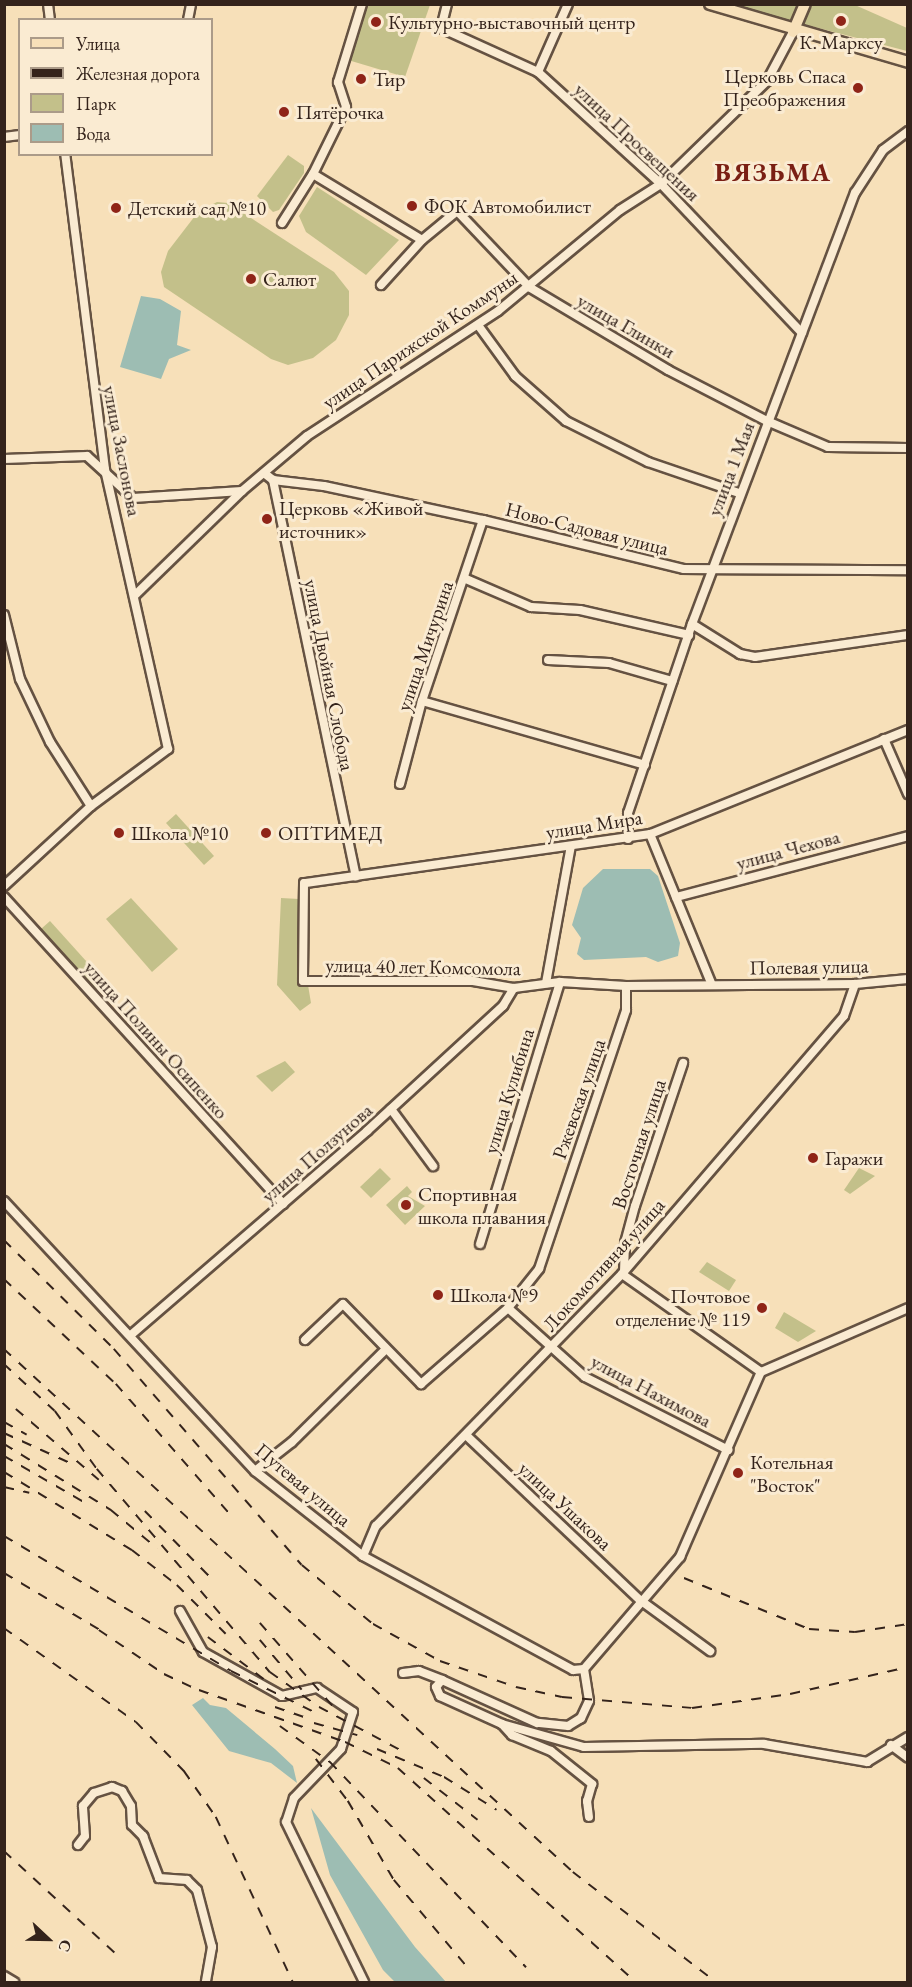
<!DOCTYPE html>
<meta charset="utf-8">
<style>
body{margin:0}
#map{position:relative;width:912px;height:1987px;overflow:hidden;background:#f7e0b9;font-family:"EB Garamond",serif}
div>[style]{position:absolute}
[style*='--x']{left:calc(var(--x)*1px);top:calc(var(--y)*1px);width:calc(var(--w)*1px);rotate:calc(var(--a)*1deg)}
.green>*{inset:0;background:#c3c08a}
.water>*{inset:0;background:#9dbdb3}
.roads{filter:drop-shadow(2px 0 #655242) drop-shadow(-2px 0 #655242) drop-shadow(0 2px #655242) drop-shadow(0 -2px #655242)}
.minor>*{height:8px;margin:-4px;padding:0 4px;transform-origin:4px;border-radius:4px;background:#faebd2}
.major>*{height:10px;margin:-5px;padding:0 5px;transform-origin:5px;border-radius:5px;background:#f7e0b9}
.rail>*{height:1.5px;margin-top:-0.75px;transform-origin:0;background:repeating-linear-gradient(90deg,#34231b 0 10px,transparent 0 20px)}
.dots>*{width:16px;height:16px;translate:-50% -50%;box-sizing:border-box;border:3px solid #faebd2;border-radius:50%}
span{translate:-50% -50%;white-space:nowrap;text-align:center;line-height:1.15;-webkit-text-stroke:6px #faebd2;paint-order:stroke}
.poi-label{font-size:20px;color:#34231b}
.left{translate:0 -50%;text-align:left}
.right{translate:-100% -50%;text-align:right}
.street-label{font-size:20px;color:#34231b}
.district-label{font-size:26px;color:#7a1f14;font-weight:700;letter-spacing:1.5px}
.frame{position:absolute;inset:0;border:6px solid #34231b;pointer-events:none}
.legend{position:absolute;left:18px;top:18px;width:195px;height:138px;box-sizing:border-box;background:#faebd2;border:2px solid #ab9b89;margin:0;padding:8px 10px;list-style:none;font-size:18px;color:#34231b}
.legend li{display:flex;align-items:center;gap:12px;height:30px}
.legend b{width:30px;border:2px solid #ab9b89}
.north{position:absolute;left:18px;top:1909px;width:60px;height:60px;-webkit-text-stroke:4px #faebd2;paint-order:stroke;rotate:112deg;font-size:16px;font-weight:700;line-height:24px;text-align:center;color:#34231b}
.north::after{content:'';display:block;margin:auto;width:21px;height:27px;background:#34231b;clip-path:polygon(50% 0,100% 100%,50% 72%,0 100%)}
</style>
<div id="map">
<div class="green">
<div style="clip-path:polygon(366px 5px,430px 5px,405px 77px,348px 60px)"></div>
<div style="clip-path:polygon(723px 5px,801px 5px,791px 26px)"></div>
<div style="clip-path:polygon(812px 5px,855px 5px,907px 28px,907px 51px,803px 24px)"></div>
<div style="clip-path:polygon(288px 155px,304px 166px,304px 173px,279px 210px,273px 212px,257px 196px)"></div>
<div style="clip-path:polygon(317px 187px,399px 240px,366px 275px,306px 232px,299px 216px)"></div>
<div style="clip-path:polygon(217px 202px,228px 203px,334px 272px,349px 291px,349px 315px,336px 340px,313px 358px,288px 365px,271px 359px,164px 287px,161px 272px,168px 251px,198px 212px)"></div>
<div style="clip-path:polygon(176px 814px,214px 856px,204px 865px,166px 823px)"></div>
<div style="clip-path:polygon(131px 898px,178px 949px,152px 972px,106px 919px)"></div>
<div style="clip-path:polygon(281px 898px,299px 899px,299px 984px,308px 985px,311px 1003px,300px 1011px,277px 985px)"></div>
<div style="clip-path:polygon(50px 921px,105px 982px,95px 991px,41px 929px)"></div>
<div style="clip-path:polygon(285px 1061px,295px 1072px,272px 1092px,256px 1076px)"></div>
<div style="clip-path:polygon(380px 1168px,391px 1179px,371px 1198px,360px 1187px)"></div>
<div style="clip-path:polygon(859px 1168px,875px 1176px,850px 1194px,844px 1190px)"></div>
<div style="clip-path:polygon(407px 1186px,412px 1192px,408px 1196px,425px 1206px,405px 1225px,386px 1205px)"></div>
<div style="clip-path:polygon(707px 1262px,736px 1280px,729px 1291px,699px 1272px)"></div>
<div style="clip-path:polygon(784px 1312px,816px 1331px,798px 1342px,775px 1328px)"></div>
</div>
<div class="water">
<div style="clip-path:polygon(141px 296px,160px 299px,181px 311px,177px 345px,191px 350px,169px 359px,161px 379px,120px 367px)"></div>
<div style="clip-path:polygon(603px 869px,650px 869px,658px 876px,680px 943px,678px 956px,658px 962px,646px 957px,584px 960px,577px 954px,581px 938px,572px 925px,583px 888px)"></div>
<div style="clip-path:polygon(203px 1698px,210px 1705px,226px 1708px,275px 1749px,293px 1766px,297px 1783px,271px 1763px,229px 1751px,192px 1705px)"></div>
<div style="clip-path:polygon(311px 1808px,415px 1947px,446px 1982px,395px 1982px,383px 1970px,330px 1875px)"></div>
</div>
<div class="roads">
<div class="minor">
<div style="--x:48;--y:4;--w:16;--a:83"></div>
<div style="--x:362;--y:4;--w:82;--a:107.1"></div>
<div style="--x:338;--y:82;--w:26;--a:72"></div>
<div style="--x:346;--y:107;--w:75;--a:116.2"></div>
<div style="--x:313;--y:174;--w:127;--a:31.2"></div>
<div style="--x:447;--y:4;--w:25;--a:104"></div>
<div style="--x:441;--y:28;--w:107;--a:24.4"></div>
<div style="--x:538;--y:72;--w:166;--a:42.3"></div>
<div style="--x:661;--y:184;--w:205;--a:46.6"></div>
<div style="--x:188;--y:20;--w:16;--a:-79"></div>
<div style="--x:538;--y:72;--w:74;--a:-66.2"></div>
<div style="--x:4;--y:137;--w:16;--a:-7"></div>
<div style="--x:282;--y:223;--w:58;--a:-57.7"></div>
<div style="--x:381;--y:285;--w:61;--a:-47.7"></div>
<div style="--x:422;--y:240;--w:45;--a:-39.6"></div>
<div style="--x:457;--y:211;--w:105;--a:46.5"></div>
<div style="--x:529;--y:287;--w:162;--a:30.8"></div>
<div style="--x:668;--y:370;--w:111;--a:27.3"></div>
<div style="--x:767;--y:421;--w:66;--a:23.1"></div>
<div style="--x:828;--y:447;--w:80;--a:0.7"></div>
<div style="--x:478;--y:325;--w:63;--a:54"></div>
<div style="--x:515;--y:376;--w:68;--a:41.4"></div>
<div style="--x:566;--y:421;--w:92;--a:26.6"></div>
<div style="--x:648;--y:462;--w:96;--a:18.8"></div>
<div style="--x:4;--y:459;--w:83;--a:-2.1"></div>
<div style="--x:87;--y:456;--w:62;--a:42.4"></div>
<div style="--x:133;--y:498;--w:109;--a:-3.7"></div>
<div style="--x:242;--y:491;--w:85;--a:-40.2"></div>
<div style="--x:307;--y:436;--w:228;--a:-33.2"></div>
<div style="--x:498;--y:311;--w:158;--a:-39.6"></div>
<div style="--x:620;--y:210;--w:49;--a:-32.4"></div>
<div style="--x:661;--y:184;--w:148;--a:-44.2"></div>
<div style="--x:767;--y:81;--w:55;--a:-62"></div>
<div style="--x:264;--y:473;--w:11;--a:38"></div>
<div style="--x:273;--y:480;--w:51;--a:6.7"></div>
<div style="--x:324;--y:486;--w:163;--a:12.1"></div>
<div style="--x:483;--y:520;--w:207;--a:13.7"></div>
<div style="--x:684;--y:569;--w:224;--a:0.3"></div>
<div style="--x:273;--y:480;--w:405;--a:78.2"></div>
<div style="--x:466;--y:579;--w:71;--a:23.3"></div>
<div style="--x:531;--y:607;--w:49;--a:3.5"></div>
<div style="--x:580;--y:610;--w:112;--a:12.9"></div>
<div style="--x:135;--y:595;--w:149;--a:-44.2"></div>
<div style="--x:4;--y:615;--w:66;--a:76"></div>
<div style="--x:20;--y:679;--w:70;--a:64.5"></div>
<div style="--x:50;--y:742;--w:76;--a:57.4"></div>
<div style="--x:692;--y:624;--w:57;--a:32"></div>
<div style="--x:740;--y:654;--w:15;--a:11"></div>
<div style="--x:755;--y:657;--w:155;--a:-8.2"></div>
<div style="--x:548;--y:660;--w:61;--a:2.8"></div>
<div style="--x:609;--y:663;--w:66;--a:15.9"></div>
<div style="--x:422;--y:701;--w:232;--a:16"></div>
<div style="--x:908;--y:730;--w:278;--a:158"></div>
<div style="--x:650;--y:834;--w:349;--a:171.9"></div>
<div style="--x:304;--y:883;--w:98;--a:90.6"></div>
<div style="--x:303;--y:981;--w:170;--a:0"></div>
<div style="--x:473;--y:981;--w:42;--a:9.7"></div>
<div style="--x:514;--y:988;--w:46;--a:-7.4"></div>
<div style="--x:560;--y:982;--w:66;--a:3.5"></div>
<div style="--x:626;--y:986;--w:229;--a:-0.5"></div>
<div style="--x:855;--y:984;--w:53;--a:-5.4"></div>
<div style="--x:884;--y:739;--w:60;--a:66.4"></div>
<div style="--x:400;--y:784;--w:86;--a:-75.2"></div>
<div style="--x:422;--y:701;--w:191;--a:-71.4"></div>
<div style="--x:650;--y:834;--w:161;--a:67.7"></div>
<div style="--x:628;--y:839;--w:26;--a:-90"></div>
<div style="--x:628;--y:813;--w:200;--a:-71.3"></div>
<div style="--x:692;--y:624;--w:461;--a:-69.3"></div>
<div style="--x:855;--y:193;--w:51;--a:-56.9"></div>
<div style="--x:883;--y:150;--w:31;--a:-37"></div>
<div style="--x:4;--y:886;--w:118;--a:-42.6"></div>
<div style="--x:91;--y:806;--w:96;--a:-36.5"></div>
<div style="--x:168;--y:749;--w:287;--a:-102.7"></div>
<div style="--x:105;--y:469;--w:318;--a:-97.2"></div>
<div style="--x:4;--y:897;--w:415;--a:47.7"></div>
<div style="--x:676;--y:897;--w:240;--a:-14.7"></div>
<div style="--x:546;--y:983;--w:139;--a:-79.7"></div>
<div style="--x:391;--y:1109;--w:71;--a:53.6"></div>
<div style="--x:4;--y:1201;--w:369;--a:47.1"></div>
<div style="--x:255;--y:1471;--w:137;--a:38.2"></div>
<div style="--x:363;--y:1556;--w:239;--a:28.5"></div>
<div style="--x:573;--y:1670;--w:11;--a:-5"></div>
<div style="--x:480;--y:1244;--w:274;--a:-73"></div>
<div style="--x:624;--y:1272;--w:29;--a:-88"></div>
<div style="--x:625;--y:1243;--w:38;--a:-75"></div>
<div style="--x:635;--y:1206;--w:151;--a:-71.4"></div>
<div style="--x:622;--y:1274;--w:170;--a:35.2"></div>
<div style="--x:508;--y:1308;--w:103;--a:41.9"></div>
<div style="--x:585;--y:1377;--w:161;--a:27"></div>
<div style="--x:132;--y:1334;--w:311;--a:-40.8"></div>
<div style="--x:367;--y:1131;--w:185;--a:-42.6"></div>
<div style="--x:503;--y:1006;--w:21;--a:-59"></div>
<div style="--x:305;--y:1340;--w:52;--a:-43.5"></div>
<div style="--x:343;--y:1304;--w:112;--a:45.7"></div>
<div style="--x:421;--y:1384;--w:116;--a:-41.1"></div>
<div style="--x:508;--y:1308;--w:50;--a:-51.5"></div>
<div style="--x:539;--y:1269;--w:273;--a:-71.4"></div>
<div style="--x:626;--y:1010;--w:24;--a:-90"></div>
<div style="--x:761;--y:1372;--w:160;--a:-23.5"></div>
<div style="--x:467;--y:1436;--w:238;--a:43.5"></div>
<div style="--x:640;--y:1600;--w:87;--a:36.1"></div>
<div style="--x:255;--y:1471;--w:47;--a:-38.1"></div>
<div style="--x:292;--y:1442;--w:132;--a:-44.7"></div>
<div style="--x:363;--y:1556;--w:33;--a:-67"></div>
<div style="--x:376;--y:1526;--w:352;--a:-45.7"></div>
<div style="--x:622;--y:1274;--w:340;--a:-49.3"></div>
<div style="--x:844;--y:1016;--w:34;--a:-71"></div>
<div style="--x:180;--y:1611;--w:47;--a:60.7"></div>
<div style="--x:203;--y:1652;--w:90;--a:29.1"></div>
<div style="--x:282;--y:1696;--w:36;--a:-13"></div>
<div style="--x:317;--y:1688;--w:43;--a:33.7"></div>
<div style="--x:353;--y:1712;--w:39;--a:108"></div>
<div style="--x:341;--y:1749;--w:68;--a:133.8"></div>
<div style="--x:294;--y:1798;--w:25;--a:108"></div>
<div style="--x:286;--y:1822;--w:178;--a:64"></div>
<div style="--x:584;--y:1669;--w:32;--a:81"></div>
<div style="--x:589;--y:1701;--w:19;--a:115"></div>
<div style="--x:581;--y:1718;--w:15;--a:148"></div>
<div style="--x:568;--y:1726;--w:31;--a:-174"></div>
<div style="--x:537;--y:1723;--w:104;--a:-155.6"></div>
<div style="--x:442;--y:1680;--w:9;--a:131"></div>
<div style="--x:436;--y:1687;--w:10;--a:66"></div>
<div style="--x:440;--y:1696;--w:68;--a:24.3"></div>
<div style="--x:502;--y:1724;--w:85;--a:15.7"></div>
<div style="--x:584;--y:1747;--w:180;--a:-1"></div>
<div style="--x:764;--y:1744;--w:105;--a:9.9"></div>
<div style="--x:867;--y:1762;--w:48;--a:-31.4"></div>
<div style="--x:584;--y:1669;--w:148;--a:-49.4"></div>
<div style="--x:680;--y:1557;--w:202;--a:-66.4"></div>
<div style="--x:403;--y:1673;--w:16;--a:-7"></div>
<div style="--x:419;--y:1671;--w:25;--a:21"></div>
<div style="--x:502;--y:1724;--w:15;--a:48"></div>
<div style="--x:512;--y:1735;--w:42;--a:22.3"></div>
<div style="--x:551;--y:1751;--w:53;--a:38.8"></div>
<div style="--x:592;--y:1784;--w:18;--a:106"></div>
<div style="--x:587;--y:1801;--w:16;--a:83"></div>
<div style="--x:891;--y:1745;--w:21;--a:37"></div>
<div style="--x:78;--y:1845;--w:11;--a:-52"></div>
<div style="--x:85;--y:1836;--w:30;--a:-94"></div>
<div style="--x:83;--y:1806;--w:17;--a:-50"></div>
<div style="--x:94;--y:1793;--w:19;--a:-18"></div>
<div style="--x:112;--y:1787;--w:11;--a:22"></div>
<div style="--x:122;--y:1791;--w:17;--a:59"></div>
<div style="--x:131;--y:1806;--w:19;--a:87"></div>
<div style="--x:132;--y:1825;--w:16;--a:45"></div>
<div style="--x:143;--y:1836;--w:45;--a:69.1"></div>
<div style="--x:159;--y:1878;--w:28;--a:4"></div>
<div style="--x:187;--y:1880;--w:14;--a:45"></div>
<div style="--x:197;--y:1890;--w:59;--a:75.3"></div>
<div style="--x:212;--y:1947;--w:36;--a:100"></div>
<div style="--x:4;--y:1976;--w:12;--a:31"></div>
</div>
<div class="major">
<div style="--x:710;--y:4;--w:206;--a:16.3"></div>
<div style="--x:793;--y:32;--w:30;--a:-67"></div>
</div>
</div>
<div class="rail">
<div style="--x:4;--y:1240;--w:155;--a:44.7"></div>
<div style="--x:114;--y:1349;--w:286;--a:49"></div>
<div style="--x:302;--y:1565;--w:92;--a:39.7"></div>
<div style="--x:373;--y:1624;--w:77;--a:28.9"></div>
<div style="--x:440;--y:1661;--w:80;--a:18.9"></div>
<div style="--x:516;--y:1687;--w:47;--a:12.3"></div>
<div style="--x:562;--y:1697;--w:130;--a:4.8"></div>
<div style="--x:692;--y:1708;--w:99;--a:-8.1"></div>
<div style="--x:790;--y:1694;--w:121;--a:-12.9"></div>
<div style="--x:4;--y:1279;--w:154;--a:43.2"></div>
<div style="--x:116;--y:1384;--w:179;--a:48.8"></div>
<div style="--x:4;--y:1349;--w:773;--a:42.59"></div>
<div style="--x:573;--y:1872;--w:180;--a:37.6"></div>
<div style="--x:4;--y:1364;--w:69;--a:42.7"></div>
<div style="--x:55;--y:1411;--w:72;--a:54.1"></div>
<div style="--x:97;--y:1469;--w:267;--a:49.6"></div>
<div style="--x:270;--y:1672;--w:60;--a:35.5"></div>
<div style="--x:319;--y:1707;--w:96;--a:27.9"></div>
<div style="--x:16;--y:1409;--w:109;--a:40.5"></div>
<div style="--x:4;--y:1422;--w:26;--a:29"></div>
<div style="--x:4;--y:1433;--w:72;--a:24.4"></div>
<div style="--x:4;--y:1444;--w:126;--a:31.7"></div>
<div style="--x:111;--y:1510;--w:60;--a:39.6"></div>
<div style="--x:4;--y:1456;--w:96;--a:30"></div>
<div style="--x:4;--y:1472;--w:150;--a:31.4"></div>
<div style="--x:132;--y:1550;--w:57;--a:37.9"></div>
<div style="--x:177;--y:1585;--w:69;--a:45"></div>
<div style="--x:4;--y:1487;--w:26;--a:13"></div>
<div style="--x:145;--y:1511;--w:98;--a:45.4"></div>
<div style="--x:4;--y:1536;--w:264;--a:30.7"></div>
<div style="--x:231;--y:1671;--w:97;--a:26.3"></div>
<div style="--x:4;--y:1573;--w:117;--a:30.7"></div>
<div style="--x:684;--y:1578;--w:135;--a:22.2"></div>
<div style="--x:809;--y:1629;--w:46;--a:3.7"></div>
<div style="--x:855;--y:1632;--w:54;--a:-8.6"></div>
<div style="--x:260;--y:1623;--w:118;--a:48.8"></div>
<div style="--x:4;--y:1628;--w:162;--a:35.5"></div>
<div style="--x:136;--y:1722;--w:69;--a:45.6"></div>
<div style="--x:184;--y:1771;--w:56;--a:55.2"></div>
<div style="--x:216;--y:1817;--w:182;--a:65"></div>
<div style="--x:99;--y:1630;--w:78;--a:34.1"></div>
<div style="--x:164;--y:1674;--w:38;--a:25"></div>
<div style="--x:199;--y:1690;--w:155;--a:19.6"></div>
<div style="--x:345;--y:1742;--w:59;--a:26.1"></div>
<div style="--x:398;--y:1768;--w:320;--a:42"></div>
<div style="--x:208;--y:1637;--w:76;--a:37"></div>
<div style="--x:260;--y:1640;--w:65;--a:50"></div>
<div style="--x:275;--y:1707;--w:39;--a:19"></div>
<div style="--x:314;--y:1723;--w:45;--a:15.6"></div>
<div style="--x:280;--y:1726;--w:62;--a:35.8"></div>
<div style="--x:330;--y:1762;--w:284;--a:46.3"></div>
<div style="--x:377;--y:1749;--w:73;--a:22.7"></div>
<div style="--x:444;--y:1777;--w:62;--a:31.9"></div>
<div style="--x:316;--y:1759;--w:53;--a:52.7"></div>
<div style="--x:348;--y:1801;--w:91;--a:59.8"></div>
<div style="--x:394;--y:1880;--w:115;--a:49.9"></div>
<div style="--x:424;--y:1778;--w:68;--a:37.9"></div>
<div style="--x:4;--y:1851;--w:155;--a:42.6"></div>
</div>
<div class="dots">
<div style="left:841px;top:21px;background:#8f2418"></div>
<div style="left:376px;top:22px;background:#8f2418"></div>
<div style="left:361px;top:79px;background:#8f2418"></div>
<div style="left:858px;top:88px;background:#8f2418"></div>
<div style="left:284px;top:112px;background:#8f2418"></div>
<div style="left:412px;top:206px;background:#8f2418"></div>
<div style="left:116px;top:208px;background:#8f2418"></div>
<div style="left:251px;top:279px;background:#8f2418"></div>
<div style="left:267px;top:519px;background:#8f2418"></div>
<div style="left:119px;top:833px;background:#8f2418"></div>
<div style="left:266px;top:833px;background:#8f2418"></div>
<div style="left:813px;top:1158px;background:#8f2418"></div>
<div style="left:406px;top:1205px;background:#8f2418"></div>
<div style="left:438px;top:1295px;background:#8f2418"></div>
<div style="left:762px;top:1308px;background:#8f2418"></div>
<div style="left:738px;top:1473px;background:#8f2418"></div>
</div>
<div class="poi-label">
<span class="left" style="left:388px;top:22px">Культурно-выставочный центр</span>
<span style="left:841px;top:42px">К. Марксу</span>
<span class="right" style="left:846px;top:88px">Церковь Спаса<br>Преображения</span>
<span class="left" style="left:373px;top:79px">Тир</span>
<span class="left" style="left:296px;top:112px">Пятёрочка</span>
<span class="left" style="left:424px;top:206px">ФОК Автомобилист</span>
<span class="left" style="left:128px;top:208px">Детский сад №10</span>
<span class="left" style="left:263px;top:279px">Салют</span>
<span class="left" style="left:279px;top:520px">Церковь «Живой<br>источник»</span>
<span class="left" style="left:131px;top:833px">Школа №10</span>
<span class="left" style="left:278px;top:833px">ОПТИМЕД</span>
<span class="left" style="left:825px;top:1158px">Гаражи</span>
<span class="left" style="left:418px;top:1206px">Спортивная<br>школа плавания</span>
<span class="left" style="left:450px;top:1295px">Школа №9</span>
<span class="right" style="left:750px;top:1308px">Почтовое<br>отделение № 119</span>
<span class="left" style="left:750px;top:1474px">Котельная<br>"Восток"</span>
</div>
<div class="street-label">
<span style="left:637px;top:142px;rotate:43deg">улица Просвещения</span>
<span style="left:626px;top:326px;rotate:30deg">улица Глинки</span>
<span style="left:420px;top:340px;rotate:-34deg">улица Парижской Коммуны</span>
<span style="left:122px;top:451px;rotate:79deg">улица Заслонова</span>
<span style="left:731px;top:469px;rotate:-69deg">улица 1 Мая</span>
<span style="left:587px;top:529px;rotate:14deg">Ново-Садовая улица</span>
<span style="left:425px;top:646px;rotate:-71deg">улица Мичурина</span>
<span style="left:329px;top:675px;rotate:79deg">улица Двойная Слобода</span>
<span style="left:594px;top:825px;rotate:-9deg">улица Мира</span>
<span style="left:788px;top:850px;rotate:-15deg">улица Чехова</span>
<span style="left:423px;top:967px;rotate:1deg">улица 40 лет Комсомола</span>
<span style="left:809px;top:967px;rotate:-1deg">Полевая улица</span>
<span style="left:156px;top:1040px;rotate:48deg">улица Полины Осипенко</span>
<span style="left:509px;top:1091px;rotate:-73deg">улица Кулибина</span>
<span style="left:579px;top:1099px;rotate:-71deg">Ржевская улица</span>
<span style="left:639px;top:1144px;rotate:-72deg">Восточная улица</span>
<span style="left:317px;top:1153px;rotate:-41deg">улица Ползунова</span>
<span style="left:604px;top:1265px;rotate:-48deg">Локомотивная улица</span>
<span style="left:651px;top:1391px;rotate:28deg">улица Нахимова</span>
<span style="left:303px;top:1485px;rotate:40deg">Путевая улица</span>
<span style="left:565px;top:1506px;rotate:43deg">улица Ушакова</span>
</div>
<div class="district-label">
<span style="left:773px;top:173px">ВЯЗЬМА</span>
</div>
<div class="frame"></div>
<ul class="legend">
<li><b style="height:8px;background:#f7e0b9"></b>Улица</li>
<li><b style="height:8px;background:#34231b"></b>Железная дорога</li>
<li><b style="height:16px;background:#c3c08a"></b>Парк</li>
<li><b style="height:16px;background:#9dbdb3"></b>Вода</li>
</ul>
<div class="north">С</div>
</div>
